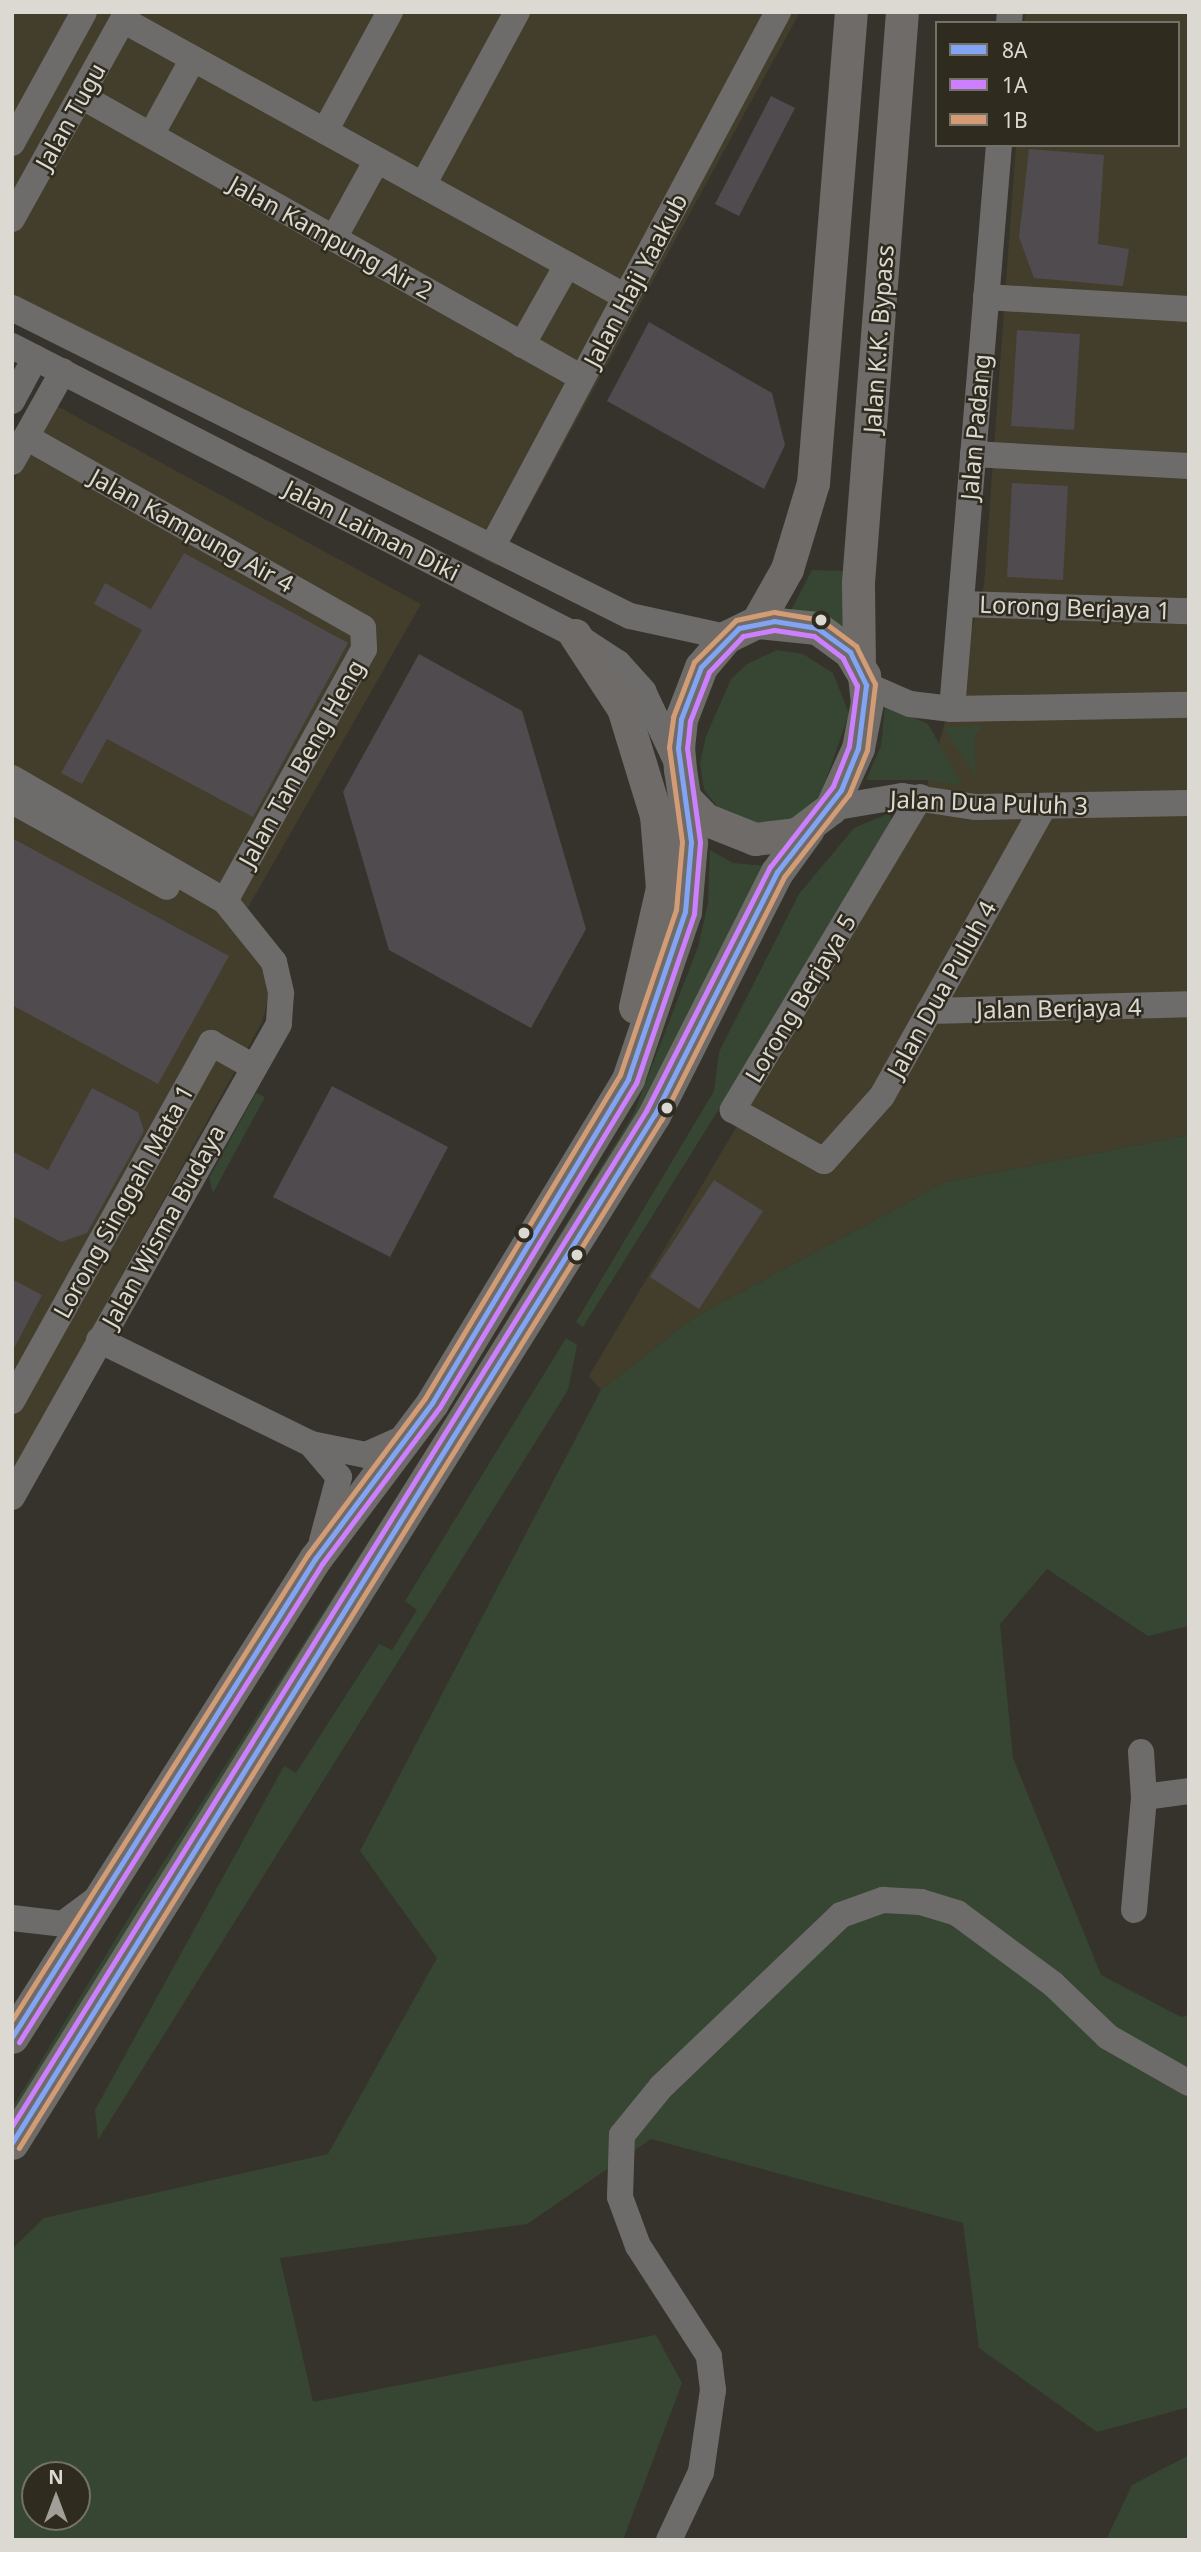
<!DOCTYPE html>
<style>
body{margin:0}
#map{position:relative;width:1201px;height:2552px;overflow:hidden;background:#36332c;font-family:"Noto Sans",sans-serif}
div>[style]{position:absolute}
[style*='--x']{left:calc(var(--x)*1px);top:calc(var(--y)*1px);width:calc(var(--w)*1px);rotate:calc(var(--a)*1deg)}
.built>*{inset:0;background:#433d2c}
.green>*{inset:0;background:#364632}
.building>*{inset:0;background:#504b4e}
.minor>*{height:26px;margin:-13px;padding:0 13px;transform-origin:13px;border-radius:13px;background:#6e6c6b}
.major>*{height:33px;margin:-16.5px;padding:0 16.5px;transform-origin:16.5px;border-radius:16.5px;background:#6e6b68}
.bus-1>*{height:5px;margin:-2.5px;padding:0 2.5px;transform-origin:2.5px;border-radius:2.5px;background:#83a4f4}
.bus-2>*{height:5px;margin:-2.5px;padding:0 2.5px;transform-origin:2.5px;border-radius:2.5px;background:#cc80ff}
.bus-3>*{height:5px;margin:-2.5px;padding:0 2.5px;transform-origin:2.5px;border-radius:2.5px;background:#d39c74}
.dots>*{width:19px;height:19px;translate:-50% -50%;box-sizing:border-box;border:4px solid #2f2b1f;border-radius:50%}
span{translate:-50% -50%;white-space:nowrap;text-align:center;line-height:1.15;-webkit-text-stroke:5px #2f2b1f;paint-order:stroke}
.street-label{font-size:24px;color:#dbd9d1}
.frame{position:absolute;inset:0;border:14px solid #dbd9d1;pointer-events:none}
.legend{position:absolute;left:935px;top:21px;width:245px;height:126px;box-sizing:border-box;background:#2f2b1f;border:2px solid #747166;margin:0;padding:9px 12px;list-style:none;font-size:21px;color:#dbd9d1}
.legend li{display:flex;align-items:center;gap:14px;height:35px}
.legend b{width:35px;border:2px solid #747166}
.north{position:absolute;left:21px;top:2461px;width:70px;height:70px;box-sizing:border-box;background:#2f2b1f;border:2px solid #747166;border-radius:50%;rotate:0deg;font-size:19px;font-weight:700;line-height:28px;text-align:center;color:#dbd9d1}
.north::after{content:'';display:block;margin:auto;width:24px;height:32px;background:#a19f97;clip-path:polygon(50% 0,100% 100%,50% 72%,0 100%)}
</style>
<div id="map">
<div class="built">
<div style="clip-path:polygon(12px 12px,800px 12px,497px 566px,12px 312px)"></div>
<div style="clip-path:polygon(1025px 12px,1189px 12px,1189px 1135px,946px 1182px,695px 1317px,601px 1390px,589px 1376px,916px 824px,984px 585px,1016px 145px,1178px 145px,1178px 23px,1024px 23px)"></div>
<div style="clip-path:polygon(55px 405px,421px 604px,245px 913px,271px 989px,262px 1022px,12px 1474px,12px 484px)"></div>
</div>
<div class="green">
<div style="clip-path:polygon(812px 570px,844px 571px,842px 631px,788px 616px)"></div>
<div style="clip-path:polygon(777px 650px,803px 654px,833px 673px,849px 714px,821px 794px,801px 816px,771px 828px,720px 810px,704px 790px,700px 763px,706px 736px,731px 679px,747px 664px)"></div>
<div style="clip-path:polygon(885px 706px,928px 724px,963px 786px,930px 780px,866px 780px,881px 746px)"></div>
<div style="clip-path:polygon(984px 726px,974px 736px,976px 777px,943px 727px)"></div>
<div style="clip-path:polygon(890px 813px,892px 822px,772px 1024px,583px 1327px,576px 1322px,714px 1091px,719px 1052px,799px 894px,854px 828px)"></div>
<div style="clip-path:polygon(710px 850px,733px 863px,766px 866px,641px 1119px,456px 1403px,633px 1115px,698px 947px,708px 903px)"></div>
<div style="clip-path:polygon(256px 1093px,265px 1097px,213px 1193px,209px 1178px)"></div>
<div style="clip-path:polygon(evenodd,1189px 1135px,1189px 1626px,1148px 1636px,1047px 1569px,1000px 1624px,1013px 1758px,1101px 1975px,1181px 2017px,1189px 2015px,1189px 2407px,1097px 2432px,979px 2348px,963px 2223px,651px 2139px,527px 2224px,280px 2258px,313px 2402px,656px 2335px,682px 2383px,623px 2540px,12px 2540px,12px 2249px,44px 2218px,328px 2154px,437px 1958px,360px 1851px,601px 1390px,695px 1317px,946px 1182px,1189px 1135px,35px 2475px,77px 2475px,77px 2517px,35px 2517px,35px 2475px)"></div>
<div style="clip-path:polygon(566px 1338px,577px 1345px,568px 1390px,98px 2140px,95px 2110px,284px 1766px,296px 1773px,379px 1644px,392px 1650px,417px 1610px,405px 1601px)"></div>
<div style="clip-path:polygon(446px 1420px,12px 2125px,12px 2108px,147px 1888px)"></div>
<div style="clip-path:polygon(1189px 2455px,1189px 2540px,1106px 2540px,1132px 2485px)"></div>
</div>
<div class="building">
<div style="clip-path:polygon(771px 96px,795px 108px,739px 216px,715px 204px)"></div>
<div style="clip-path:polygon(1029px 149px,1104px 155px,1098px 244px,1129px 249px,1123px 286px,1034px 278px,1019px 237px)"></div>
<div style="clip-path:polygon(649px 322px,772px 393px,785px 445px,764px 489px,607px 401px)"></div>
<div style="clip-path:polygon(1017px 330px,1080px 334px,1074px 430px,1011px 426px)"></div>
<div style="clip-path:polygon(1012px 483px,1068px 486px,1063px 580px,1007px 577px)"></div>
<div style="clip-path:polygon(184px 553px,348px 643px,253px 817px,107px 739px,82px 784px,61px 773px,142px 630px,94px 604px,105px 583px,151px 609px)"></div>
<div style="clip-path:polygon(419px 654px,522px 711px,540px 772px,586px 929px,531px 1028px,389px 950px,343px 792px)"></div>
<div style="clip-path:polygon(12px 838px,229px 956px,158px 1084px,12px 1005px)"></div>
<div style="clip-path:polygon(332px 1086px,448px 1147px,390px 1257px,273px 1197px)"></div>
<div style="clip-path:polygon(92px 1088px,138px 1112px,144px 1131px,87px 1233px,61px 1242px,12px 1216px,12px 1151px,48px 1170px)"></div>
<div style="clip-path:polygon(714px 1180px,763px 1211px,699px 1309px,650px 1277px)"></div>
<div style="clip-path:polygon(12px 1279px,42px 1295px,12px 1352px)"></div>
</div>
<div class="minor">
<div style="--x:123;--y:20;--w:574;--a:28.84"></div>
<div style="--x:1009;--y:23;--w:11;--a:-85"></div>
<div style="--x:81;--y:96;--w:575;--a:29.37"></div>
<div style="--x:325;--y:131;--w:136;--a:-61.4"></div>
<div style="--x:151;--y:135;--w:87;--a:-61.1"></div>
<div style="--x:12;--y:143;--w:149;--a:-61.2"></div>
<div style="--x:423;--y:185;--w:197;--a:-61.5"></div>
<div style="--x:12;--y:219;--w:237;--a:-60.9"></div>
<div style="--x:334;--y:238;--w:89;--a:-61.1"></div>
<div style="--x:986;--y:297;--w:203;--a:3.4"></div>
<div style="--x:12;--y:308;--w:690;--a:26.49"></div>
<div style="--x:630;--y:616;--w:98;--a:12.3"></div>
<div style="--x:522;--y:345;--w:92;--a:-60.6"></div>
<div style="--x:12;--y:346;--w:633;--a:27.17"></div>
<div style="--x:575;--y:635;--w:51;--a:33.1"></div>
<div style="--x:618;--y:663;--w:38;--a:48"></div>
<div style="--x:643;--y:691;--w:74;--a:64.5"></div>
<div style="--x:12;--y:401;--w:49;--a:-61.9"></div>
<div style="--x:26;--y:437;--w:387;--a:29.5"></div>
<div style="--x:363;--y:628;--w:21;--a:87"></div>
<div style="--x:364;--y:649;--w:288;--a:118.9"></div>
<div style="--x:973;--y:454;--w:216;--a:3.2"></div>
<div style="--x:12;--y:462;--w:104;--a:-60.7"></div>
<div style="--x:492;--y:547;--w:607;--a:-61.87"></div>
<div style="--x:961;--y:604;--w:228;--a:1.8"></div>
<div style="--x:866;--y:685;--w:48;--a:23.4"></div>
<div style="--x:910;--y:704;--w:42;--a:6.8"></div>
<div style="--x:952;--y:709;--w:237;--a:-1"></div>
<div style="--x:952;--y:709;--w:566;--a:-85.24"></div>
<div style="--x:12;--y:778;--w:246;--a:30"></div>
<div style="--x:225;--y:901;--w:78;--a:51.2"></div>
<div style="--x:274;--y:962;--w:32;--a:77"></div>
<div style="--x:281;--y:993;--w:31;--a:94"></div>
<div style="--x:279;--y:1024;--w:543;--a:119.44"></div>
<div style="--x:920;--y:797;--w:365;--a:120.9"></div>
<div style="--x:733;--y:1110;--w:104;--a:29.3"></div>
<div style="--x:824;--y:1161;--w:87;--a:-48.3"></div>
<div style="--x:882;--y:1096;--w:332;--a:-60.8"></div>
<div style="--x:12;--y:801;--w:177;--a:29"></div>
<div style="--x:831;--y:808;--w:72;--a:-9.6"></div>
<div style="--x:902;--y:796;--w:75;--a:8.5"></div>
<div style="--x:976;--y:807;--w:213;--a:-1.1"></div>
<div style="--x:929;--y:1011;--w:260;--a:-1.5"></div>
<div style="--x:99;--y:1340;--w:236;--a:26.1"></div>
<div style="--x:311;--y:1444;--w:56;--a:11.3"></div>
<div style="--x:366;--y:1455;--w:37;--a:-24"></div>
<div style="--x:12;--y:1401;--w:410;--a:-60.9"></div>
<div style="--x:211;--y:1043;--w:47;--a:29.3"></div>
<div style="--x:311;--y:1444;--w:43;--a:49.7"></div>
<div style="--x:339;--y:1477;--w:66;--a:104.9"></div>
<div style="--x:1141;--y:1752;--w:45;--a:86.2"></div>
<div style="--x:1134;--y:1910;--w:113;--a:-84.9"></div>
<div style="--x:1144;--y:1797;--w:45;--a:-7.6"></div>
<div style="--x:12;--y:1918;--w:51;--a:6.7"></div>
<div style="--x:63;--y:1924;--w:39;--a:-37"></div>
<div style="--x:669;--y:2540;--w:75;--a:-64.8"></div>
<div style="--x:701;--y:2472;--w:83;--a:-81.7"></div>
<div style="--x:713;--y:2390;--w:34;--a:-97"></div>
<div style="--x:709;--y:2356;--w:131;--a:-122.8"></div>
<div style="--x:638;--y:2246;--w:52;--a:-110.2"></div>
<div style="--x:620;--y:2197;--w:62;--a:-88.2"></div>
<div style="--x:622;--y:2135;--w:62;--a:-50.9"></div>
<div style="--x:661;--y:2087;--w:249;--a:-43.7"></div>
<div style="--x:841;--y:1915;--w:45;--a:-19.7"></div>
<div style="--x:883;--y:1900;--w:38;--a:3"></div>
<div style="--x:921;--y:1902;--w:38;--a:17"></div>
<div style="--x:957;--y:1913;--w:119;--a:36.5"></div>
<div style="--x:1053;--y:1984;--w:76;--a:43.9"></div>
<div style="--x:1108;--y:2037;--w:93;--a:29.6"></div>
</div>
<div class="major">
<div style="--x:757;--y:622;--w:61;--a:-60.5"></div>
<div style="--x:787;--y:569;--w:90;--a:-73.2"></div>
<div style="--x:813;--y:483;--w:473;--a:-85.4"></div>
<div style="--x:575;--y:635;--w:87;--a:56.7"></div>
<div style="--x:623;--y:708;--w:112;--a:72.9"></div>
<div style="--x:656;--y:815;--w:73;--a:85.3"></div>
<div style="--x:662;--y:888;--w:122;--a:102.8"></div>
<div style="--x:859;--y:667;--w:85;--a:-90.7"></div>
<div style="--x:858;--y:582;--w:572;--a:-85.59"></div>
<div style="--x:12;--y:2037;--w:566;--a:-57.63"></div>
<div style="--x:315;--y:1559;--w:195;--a:-53.1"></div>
<div style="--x:432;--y:1403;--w:379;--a:-58.8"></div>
<div style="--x:628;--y:1079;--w:176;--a:-71.2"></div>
<div style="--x:685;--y:912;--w:70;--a:-85.1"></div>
<div style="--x:691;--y:842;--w:74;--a:-98.6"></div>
<div style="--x:680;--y:769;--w:21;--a:-95"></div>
<div style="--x:678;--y:748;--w:29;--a:-84"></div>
<div style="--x:681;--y:719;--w:56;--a:-69"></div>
<div style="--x:701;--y:667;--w:39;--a:-50"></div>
<div style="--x:726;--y:637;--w:34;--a:-26"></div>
<div style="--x:757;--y:622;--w:60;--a:5.7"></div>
<div style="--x:817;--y:628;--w:41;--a:36"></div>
<div style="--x:850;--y:652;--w:27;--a:59"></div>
<div style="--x:864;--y:675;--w:27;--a:84"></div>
<div style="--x:867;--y:702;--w:47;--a:101.1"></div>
<div style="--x:858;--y:748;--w:66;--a:114.2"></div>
<div style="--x:831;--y:808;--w:43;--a:142.6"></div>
<div style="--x:797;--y:834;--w:42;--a:173.2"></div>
<div style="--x:755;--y:839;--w:54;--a:-158.2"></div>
<div style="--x:705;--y:819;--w:29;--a:-134"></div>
<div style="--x:12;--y:2143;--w:1212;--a:-58.01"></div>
<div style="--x:654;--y:1115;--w:272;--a:-63.2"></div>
<div style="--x:777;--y:872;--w:53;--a:-54.2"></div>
</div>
<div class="bus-1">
<div style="--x:12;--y:2037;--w:566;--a:-57.63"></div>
<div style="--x:315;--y:1559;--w:195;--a:-53.1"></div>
<div style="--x:432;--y:1403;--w:379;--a:-58.8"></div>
<div style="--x:628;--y:1079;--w:176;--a:-71.2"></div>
<div style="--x:685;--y:912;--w:70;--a:-85.1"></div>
<div style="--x:691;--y:842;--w:95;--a:-97.9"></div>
<div style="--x:678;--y:748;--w:29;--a:-84"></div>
<div style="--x:681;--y:719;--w:56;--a:-69"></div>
<div style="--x:701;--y:667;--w:54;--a:-45.7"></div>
<div style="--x:739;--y:628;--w:36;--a:-11"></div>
<div style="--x:774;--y:621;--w:44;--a:9.2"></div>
<div style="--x:817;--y:628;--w:41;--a:36"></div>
<div style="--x:850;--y:652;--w:37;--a:64"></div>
<div style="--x:866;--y:685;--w:64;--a:97.2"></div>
<div style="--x:858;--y:748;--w:45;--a:112"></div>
<div style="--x:841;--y:790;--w:104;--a:128"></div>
<div style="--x:777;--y:872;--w:272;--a:116.8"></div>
<div style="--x:654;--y:1115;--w:1212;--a:121.99"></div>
</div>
<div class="bus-2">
<div style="--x:12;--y:2126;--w:1197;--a:-58.01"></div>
<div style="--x:646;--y:1111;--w:274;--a:-63.1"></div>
<div style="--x:770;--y:867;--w:103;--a:-52.1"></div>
<div style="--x:833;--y:786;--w:43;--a:-68.2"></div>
<div style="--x:849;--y:746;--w:61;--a:-82.4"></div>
<div style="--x:857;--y:686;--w:31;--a:-117"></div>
<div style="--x:843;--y:658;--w:36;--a:-143"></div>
<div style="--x:814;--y:636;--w:40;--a:-171.5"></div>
<div style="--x:774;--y:630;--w:32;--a:169"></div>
<div style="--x:743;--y:636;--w:50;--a:133.4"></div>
<div style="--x:709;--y:672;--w:53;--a:111.2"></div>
<div style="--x:690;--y:721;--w:27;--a:96"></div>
<div style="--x:687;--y:748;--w:95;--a:82.1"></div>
<div style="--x:700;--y:842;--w:72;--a:94.8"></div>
<div style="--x:694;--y:914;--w:179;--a:108.9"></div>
<div style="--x:636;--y:1083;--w:380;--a:121.2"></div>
<div style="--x:439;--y:1408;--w:195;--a:126.9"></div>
<div style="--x:322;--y:1564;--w:566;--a:122.37"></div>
</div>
<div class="bus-3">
<div style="--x:12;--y:2020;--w:552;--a:-57.58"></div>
<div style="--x:308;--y:1554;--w:195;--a:-53.1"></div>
<div style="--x:425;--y:1398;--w:377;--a:-58.9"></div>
<div style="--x:620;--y:1075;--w:174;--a:-71.3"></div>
<div style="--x:676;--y:910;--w:68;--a:-85"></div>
<div style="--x:682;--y:842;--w:96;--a:-97.8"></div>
<div style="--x:669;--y:747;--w:30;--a:-82"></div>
<div style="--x:673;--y:717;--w:59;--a:-69.1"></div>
<div style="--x:694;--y:662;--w:59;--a:-45"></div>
<div style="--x:736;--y:620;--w:39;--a:-12"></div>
<div style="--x:774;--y:612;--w:48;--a:9.7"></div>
<div style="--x:821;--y:620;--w:44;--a:36.6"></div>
<div style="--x:856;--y:646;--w:42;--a:63.4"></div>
<div style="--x:875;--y:684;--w:66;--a:96.9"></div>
<div style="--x:867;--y:750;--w:48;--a:112.2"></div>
<div style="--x:849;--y:794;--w:105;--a:128.1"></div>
<div style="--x:784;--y:877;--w:272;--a:116.8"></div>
<div style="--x:661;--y:1120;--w:1212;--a:121.99"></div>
</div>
<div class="dots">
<div style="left:821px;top:620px;background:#dbd9d1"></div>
<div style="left:667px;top:1108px;background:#dbd9d1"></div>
<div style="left:524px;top:1233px;background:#dbd9d1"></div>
<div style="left:577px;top:1255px;background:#dbd9d1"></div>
</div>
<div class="street-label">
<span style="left:70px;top:116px;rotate:-61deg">Jalan Tugu</span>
<span style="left:331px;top:237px;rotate:29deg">Jalan Kampung Air 2</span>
<span style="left:635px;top:280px;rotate:-62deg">Jalan Haji Yaakub</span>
<span style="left:878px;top:339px;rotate:-86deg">Jalan K.K. Bypass</span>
<span style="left:975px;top:427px;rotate:-85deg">Jalan Padang</span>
<span style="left:192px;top:530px;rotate:29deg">Jalan Kampung Air 4</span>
<span style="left:372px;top:530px;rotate:27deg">Jalan Laiman Diki</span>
<span style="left:1075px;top:607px;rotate:2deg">Lorong Berjaya 1</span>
<span style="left:301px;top:763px;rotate:-61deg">Jalan Tan Beng Heng</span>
<span style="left:989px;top:802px;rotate:2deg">Jalan Dua Puluh 3</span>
<span style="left:941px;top:989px;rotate:-61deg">Jalan Dua Puluh 4</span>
<span style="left:800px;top:998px;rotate:-59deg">Lorong Berjaya 5</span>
<span style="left:1059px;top:1008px;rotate:-1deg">Jalan Berjaya 4</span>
<span style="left:123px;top:1201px;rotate:-61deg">Lorong Singgah Mata 1</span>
<span style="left:163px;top:1226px;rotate:-61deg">Jalan Wisma Budaya</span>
</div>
<div class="frame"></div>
<ul class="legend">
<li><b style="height:9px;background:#83a4f4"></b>8A</li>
<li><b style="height:9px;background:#cc80ff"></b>1A</li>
<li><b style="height:9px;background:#d39c74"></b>1B</li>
</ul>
<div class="north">N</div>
</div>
